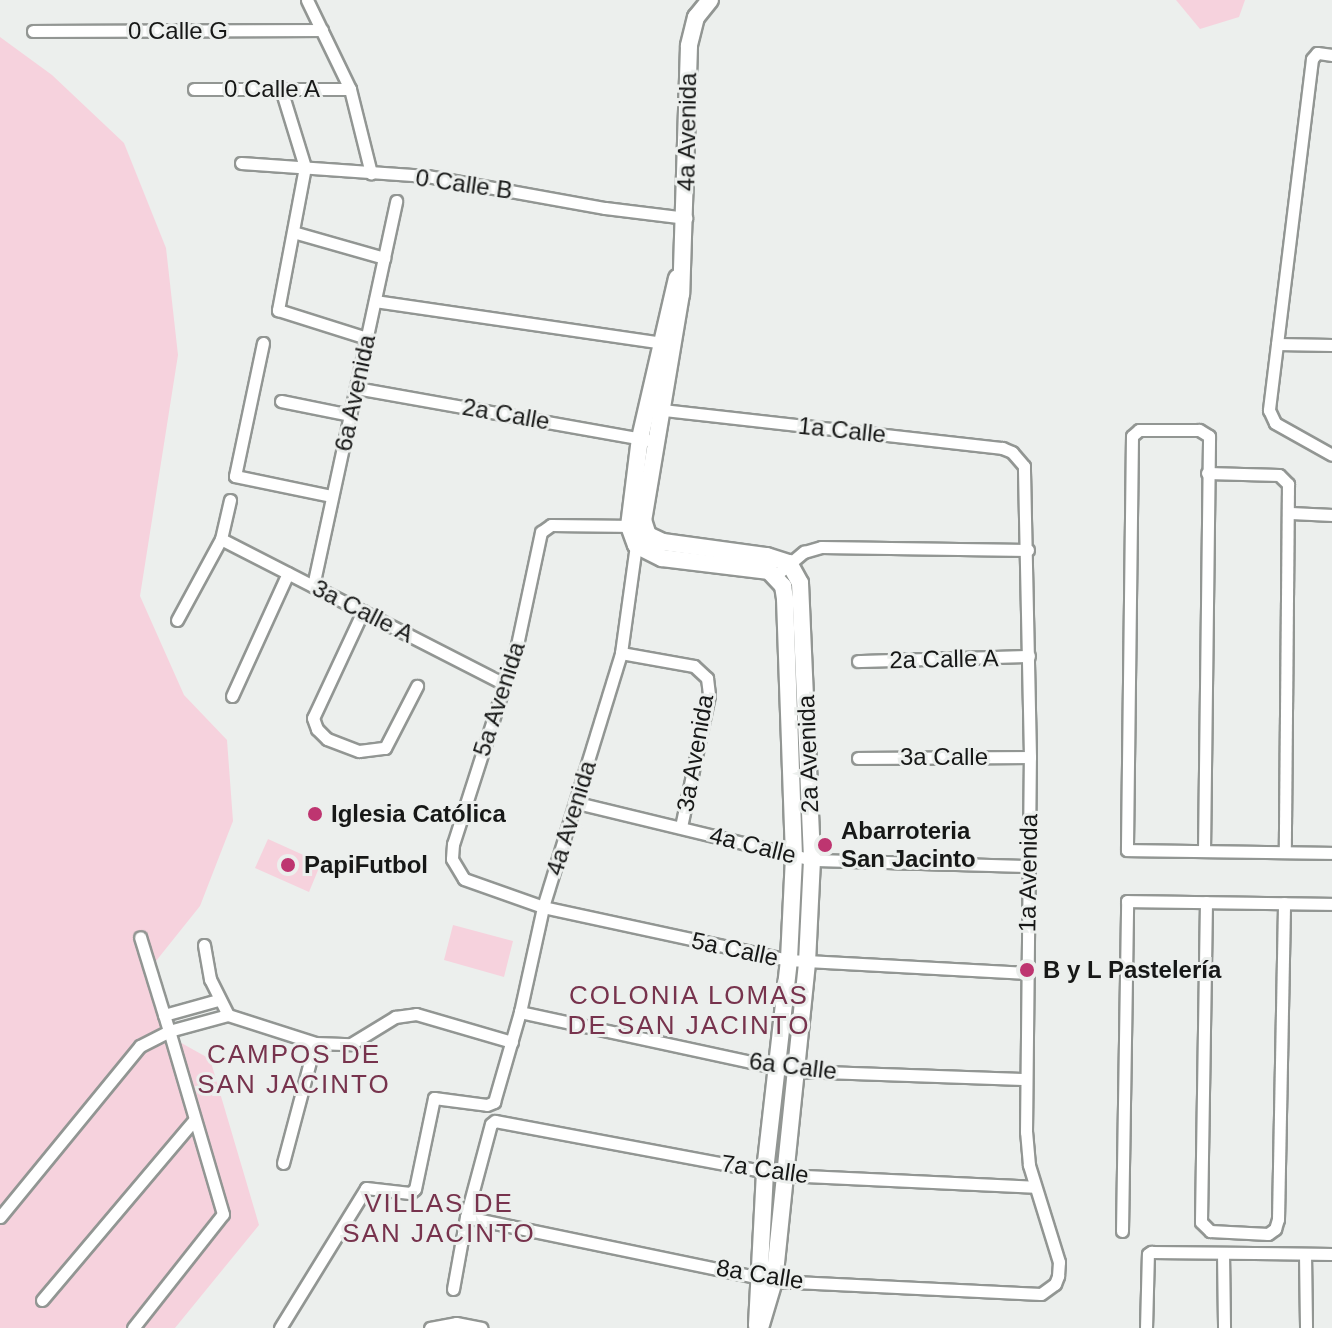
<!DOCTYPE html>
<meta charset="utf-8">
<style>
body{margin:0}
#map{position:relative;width:1332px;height:1328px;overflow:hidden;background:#ecefed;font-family:Arial,sans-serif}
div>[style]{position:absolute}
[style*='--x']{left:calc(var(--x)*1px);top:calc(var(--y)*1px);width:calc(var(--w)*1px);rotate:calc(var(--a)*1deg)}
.green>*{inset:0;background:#f6d2dd}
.roads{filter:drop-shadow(2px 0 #929693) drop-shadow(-2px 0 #929693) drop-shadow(0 2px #929693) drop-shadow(0 -2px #929693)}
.street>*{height:11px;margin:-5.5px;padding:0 5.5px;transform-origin:5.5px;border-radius:5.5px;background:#fff}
.secondary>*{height:16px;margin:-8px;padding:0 8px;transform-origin:8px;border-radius:8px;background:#fff}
.dots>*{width:22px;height:22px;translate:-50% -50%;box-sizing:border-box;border:4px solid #ecefed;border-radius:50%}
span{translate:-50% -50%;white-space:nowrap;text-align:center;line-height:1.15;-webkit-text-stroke:6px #ecefed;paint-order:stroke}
.street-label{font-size:24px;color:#171817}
.poi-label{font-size:24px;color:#171817;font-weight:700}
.left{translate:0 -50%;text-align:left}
.neighbourhood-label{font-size:26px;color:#77334d;letter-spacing:2px}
</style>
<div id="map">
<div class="green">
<div style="clip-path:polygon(1176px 0,1245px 0,1239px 17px,1200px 29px)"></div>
<div style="clip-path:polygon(0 37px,52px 75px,124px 143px,166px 248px,178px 355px,140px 596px,184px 695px,227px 740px,233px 821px,200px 906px,152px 966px,167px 1035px,210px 1059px,259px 1225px,175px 1328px,0 1328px)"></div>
<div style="clip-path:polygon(268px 839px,321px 863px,309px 892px,255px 868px)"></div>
<div style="clip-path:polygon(453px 925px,513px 941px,504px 977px,444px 960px)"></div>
</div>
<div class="roads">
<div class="street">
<div style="--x:307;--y:0;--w:99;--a:64.2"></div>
<div style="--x:350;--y:89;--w:87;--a:76"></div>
<div style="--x:33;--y:31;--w:289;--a:-0.2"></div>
<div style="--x:1332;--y:55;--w:15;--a:-172"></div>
<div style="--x:1317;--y:53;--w:8;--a:130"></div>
<div style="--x:1312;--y:59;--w:354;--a:97"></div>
<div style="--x:1269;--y:410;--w:14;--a:65"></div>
<div style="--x:1275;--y:423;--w:65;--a:29.3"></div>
<div style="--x:194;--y:89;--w:156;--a:0"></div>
<div style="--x:281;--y:89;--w:82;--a:72.9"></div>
<div style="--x:305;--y:167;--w:146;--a:100.7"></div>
<div style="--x:278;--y:310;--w:93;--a:17.5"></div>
<div style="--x:241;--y:163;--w:186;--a:4"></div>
<div style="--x:427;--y:176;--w:181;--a:10.2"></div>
<div style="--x:605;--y:208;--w:82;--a:7"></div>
<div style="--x:293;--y:232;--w:95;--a:15.9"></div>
<div style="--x:375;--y:301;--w:297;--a:8.3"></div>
<div style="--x:263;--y:343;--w:136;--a:101.9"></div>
<div style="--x:235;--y:476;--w:99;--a:11.7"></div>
<div style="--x:1277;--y:344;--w:55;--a:1"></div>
<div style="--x:356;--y:388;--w:296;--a:10.1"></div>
<div style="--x:281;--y:401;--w:70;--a:11.5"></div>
<div style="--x:1207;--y:473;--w:72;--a:1.6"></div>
<div style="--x:1279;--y:475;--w:13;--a:45"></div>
<div style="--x:1288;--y:484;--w:368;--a:90.5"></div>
<div style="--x:1291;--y:513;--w:41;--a:2.8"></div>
<div style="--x:636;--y:526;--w:85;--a:-179.3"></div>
<div style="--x:551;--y:525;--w:12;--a:145"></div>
<div style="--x:541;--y:532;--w:116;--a:102"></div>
<div style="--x:517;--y:645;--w:209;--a:107.8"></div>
<div style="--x:453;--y:844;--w:15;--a:94"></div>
<div style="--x:452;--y:859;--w:23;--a:59"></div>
<div style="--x:464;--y:879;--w:84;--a:19.5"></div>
<div style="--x:543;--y:907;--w:252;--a:12.2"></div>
<div style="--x:789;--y:960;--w:238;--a:3.1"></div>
<div style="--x:221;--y:539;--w:318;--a:27.1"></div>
<div style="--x:775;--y:576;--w:38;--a:-40"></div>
<div style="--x:804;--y:552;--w:18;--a:-16"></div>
<div style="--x:821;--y:547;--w:207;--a:0.8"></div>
<div style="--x:313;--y:586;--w:394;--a:-77.8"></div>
<div style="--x:363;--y:611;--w:118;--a:115"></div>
<div style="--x:313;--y:718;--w:12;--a:70"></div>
<div style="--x:317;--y:729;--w:14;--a:45"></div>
<div style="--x:327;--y:739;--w:34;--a:21"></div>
<div style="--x:359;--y:751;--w:26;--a:-7"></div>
<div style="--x:385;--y:748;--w:70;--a:-62.7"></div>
<div style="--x:177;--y:620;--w:92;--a:-61.5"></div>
<div style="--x:221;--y:539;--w:40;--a:-77"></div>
<div style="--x:621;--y:653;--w:74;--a:10.1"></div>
<div style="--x:694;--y:666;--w:18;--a:43"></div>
<div style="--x:707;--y:678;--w:17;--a:83"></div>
<div style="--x:709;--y:695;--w:135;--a:102"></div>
<div style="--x:858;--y:661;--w:171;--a:-1.7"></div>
<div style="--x:232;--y:696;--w:135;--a:-65.5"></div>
<div style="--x:858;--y:758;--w:172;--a:-0.3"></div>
<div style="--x:577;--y:803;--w:242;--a:13.6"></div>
<div style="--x:812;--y:860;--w:217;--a:1.6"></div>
<div style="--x:1204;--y:851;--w:415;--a:-89.3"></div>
<div style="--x:1209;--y:436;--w:12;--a:-149"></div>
<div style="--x:1199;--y:430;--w:60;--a:180"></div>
<div style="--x:1139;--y:430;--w:9;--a:139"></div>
<div style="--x:1132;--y:436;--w:414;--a:90.7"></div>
<div style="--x:1127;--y:850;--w:205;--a:0.8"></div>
<div style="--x:1206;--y:902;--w:320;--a:90.9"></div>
<div style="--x:1201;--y:1222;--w:13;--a:45"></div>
<div style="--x:1210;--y:1231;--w:58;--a:3"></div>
<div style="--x:1268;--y:1234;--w:9;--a:-36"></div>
<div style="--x:1275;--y:1229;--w:10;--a:-73"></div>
<div style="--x:1278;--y:1219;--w:316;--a:-88.9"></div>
<div style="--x:204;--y:945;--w:35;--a:80"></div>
<div style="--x:210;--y:979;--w:40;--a:63.4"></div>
<div style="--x:228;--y:1015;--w:91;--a:17.8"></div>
<div style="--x:315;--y:1043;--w:36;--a:2"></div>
<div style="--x:351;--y:1044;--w:52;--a:-31.5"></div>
<div style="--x:395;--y:1017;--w:21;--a:-8"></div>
<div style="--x:416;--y:1014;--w:100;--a:16.3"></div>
<div style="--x:520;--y:1012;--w:280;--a:12.2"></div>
<div style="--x:794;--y:1071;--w:230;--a:2"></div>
<div style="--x:164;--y:1015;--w:56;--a:-15.5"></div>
<div style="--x:283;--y:1163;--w:124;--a:-75.1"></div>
<div style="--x:0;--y:1217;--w:221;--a:-50.7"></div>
<div style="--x:140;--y:1046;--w:33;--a:-27"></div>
<div style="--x:169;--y:1031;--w:98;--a:-107.1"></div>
<div style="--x:466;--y:1217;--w:315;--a:11.7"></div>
<div style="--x:774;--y:1281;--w:267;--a:2.8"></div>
<div style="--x:1041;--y:1294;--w:17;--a:-36"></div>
<div style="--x:1055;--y:1284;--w:9;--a:-69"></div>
<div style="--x:1058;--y:1276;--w:14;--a:-86"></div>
<div style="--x:1059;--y:1262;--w:102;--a:-107.2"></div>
<div style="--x:1029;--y:1165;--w:33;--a:-95"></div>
<div style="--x:1026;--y:1132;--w:375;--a:-89.4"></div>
<div style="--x:1030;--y:757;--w:291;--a:-91.2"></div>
<div style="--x:1024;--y:466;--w:18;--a:-131"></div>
<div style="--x:1012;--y:452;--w:11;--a:-158"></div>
<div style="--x:1002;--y:448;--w:341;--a:-173.6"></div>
<div style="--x:1122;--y:1231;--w:330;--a:-89.1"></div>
<div style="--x:1127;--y:901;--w:205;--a:0.8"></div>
<div style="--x:1223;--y:1253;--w:75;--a:89.2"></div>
<div style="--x:1305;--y:1254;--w:74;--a:89.2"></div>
<div style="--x:453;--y:1289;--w:73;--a:-79.8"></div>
<div style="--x:466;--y:1217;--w:96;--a:-75"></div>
<div style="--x:491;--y:1124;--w:5;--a:-37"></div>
<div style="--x:495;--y:1121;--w:294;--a:10.6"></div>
<div style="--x:784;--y:1175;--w:250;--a:2.7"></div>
<div style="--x:42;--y:1300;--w:236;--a:-49.8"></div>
<div style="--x:133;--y:1328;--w:145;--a:-51.7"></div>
<div style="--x:223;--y:1214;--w:191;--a:-106.4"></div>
<div style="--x:169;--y:1031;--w:61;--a:-15.2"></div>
<div style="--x:280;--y:1328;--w:164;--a:-58.4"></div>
<div style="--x:366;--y:1188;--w:44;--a:6.5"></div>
<div style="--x:410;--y:1193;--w:6;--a:-39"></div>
<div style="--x:415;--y:1189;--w:93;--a:-78.2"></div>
<div style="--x:434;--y:1098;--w:53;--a:7.5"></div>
<div style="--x:487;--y:1105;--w:8;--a:-23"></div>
<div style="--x:494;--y:1102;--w:94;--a:-73.9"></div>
<div style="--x:520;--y:1012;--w:107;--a:-77.6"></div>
<div style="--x:543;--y:907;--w:266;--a:-72.9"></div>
<div style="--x:621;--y:653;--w:109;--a:-82.1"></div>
<div style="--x:636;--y:545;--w:5;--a:-37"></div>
<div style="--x:430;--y:1328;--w:26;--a:-11"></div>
<div style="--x:456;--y:1323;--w:26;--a:11"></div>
<div style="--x:1146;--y:1328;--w:74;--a:-88.5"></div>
<div style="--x:1148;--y:1254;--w:4;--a:-34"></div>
<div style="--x:1151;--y:1252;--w:181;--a:0.6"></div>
</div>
<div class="secondary">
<div style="--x:710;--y:0;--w:22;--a:129"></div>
<div style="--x:696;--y:17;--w:30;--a:104"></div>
<div style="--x:689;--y:46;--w:248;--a:91.8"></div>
<div style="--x:681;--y:294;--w:229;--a:99.5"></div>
<div style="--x:643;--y:520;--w:16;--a:72"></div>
<div style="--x:648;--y:535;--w:17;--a:25"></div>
<div style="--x:663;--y:542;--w:105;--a:7.7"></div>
<div style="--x:767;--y:556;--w:23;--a:18"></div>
<div style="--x:789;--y:563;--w:23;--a:61"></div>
<div style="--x:800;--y:583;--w:277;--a:87.5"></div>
<div style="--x:812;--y:860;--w:103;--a:92.8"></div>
<div style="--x:807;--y:963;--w:320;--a:95.9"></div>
<div style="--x:774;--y:1281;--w:49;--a:106.6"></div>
<div style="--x:677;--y:278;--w:164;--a:103"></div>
<div style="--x:640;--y:438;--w:89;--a:97.1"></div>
<div style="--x:629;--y:526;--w:20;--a:70"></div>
<div style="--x:636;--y:545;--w:29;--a:27"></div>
<div style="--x:662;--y:558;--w:108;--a:6.9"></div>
<div style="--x:769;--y:571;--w:21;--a:47"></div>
<div style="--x:783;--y:586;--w:13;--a:81"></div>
<div style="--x:785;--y:599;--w:258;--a:88"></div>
<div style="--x:794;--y:857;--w:103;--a:92.8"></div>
<div style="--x:789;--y:960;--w:213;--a:96.5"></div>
<div style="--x:765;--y:1172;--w:154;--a:93"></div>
</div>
</div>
<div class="dots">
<div style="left:315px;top:814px;background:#be3570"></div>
<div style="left:825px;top:845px;background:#be3570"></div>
<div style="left:288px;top:865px;background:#be3570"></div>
<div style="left:1027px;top:970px;background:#be3570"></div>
</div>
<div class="street-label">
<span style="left:178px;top:31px">0 Calle G</span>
<span style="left:272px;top:89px">0 Calle A</span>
<span style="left:687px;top:132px;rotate:-89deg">4a Avenida</span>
<span style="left:464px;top:184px;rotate:8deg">0 Calle B</span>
<span style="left:355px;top:393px;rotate:-78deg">6a Avenida</span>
<span style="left:506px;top:414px;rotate:10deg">2a Calle</span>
<span style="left:842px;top:430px;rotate:6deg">1a Calle</span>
<span style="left:363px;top:611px;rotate:27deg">3a Calle A</span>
<span style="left:944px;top:659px;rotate:-1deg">2a Calle A</span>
<span style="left:499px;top:699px;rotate:-72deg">5a Avenida</span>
<span style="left:695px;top:753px;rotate:-80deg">3a Avenida</span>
<span style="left:808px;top:754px;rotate:-92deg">2a Avenida</span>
<span style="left:944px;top:757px">3a Calle</span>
<span style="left:571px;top:818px;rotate:-73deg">4a Avenida</span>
<span style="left:753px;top:845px;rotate:14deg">4a Calle</span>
<span style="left:1028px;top:873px;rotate:-89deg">1a Avenida</span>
<span style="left:735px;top:949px;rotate:12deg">5a Calle</span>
<span style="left:793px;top:1066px;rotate:7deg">6a Calle</span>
<span style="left:765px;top:1169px;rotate:8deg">7a Calle</span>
<span style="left:760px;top:1274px;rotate:9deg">8a Calle</span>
</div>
<div class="poi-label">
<span class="left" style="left:331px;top:814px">Iglesia Católica</span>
<span class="left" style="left:841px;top:845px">Abarroteria<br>San Jacinto</span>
<span class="left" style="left:304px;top:865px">PapiFutbol</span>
<span class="left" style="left:1043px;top:970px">B y L Pastelería</span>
</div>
<div class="neighbourhood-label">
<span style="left:689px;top:1011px">COLONIA LOMAS<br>DE SAN JACINTO</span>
<span style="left:294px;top:1070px">CAMPOS DE<br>SAN JACINTO</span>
<span style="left:439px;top:1219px">VILLAS DE<br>SAN JACINTO</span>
</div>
</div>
